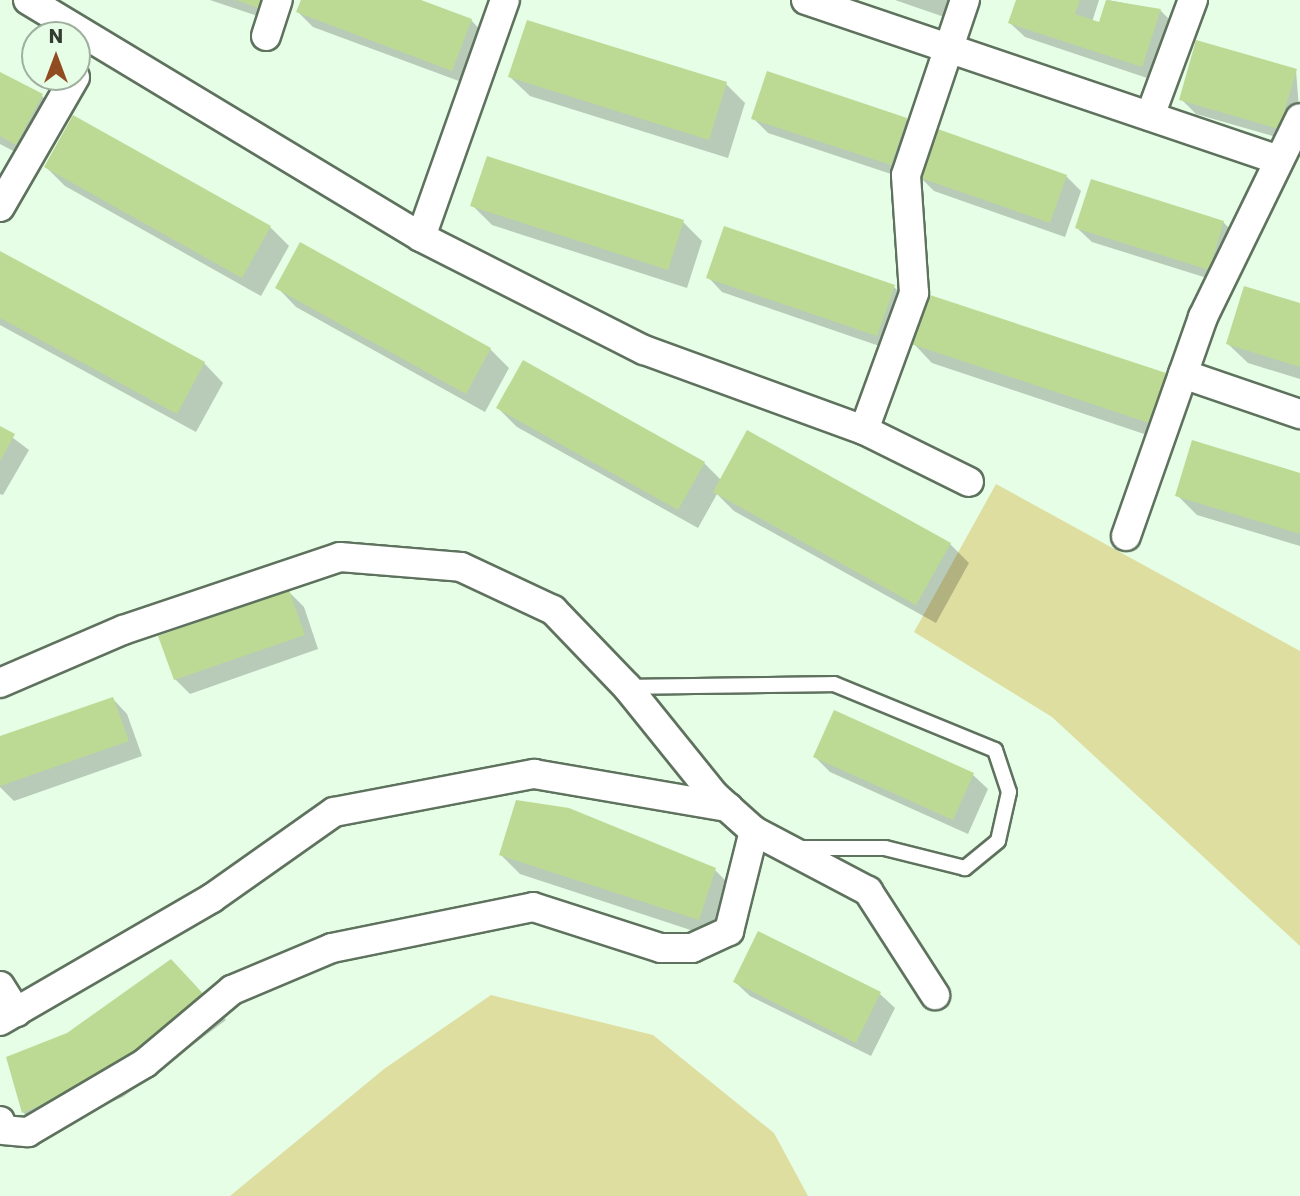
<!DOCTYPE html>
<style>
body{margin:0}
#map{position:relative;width:1300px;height:1196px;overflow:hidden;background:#e6fde6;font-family:Poppins,sans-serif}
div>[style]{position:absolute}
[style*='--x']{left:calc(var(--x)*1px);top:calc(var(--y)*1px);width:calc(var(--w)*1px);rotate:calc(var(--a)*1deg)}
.green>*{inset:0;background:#dfdea1}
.shadow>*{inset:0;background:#0003}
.building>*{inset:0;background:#bdda94}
.roads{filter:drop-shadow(2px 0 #5e725e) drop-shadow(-2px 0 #5e725e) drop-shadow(0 2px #5e725e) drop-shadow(0 -2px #5e725e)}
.service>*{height:14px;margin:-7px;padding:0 7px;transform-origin:7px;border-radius:7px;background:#fff}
.minor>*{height:28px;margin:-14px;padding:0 14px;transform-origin:14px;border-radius:14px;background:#fff}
span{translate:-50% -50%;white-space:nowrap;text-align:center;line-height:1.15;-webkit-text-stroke:6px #e6fde6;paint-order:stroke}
.north{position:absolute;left:21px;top:21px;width:70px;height:70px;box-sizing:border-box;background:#e6fde6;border:2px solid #9eaf9e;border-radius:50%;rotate:0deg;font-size:19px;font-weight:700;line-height:28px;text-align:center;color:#333b33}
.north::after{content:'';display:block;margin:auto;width:24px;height:32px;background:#904c20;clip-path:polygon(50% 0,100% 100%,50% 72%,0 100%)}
</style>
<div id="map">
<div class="green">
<div style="clip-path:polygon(996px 484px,1300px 651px,1300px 946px,1052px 717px,914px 632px)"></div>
<div style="clip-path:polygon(491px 995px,653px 1035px,774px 1133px,808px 1196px,230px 1196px,384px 1069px)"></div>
</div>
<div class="shadow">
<div style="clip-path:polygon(210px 0,286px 0,278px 23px)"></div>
<div style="clip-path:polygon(303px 0,416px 0,471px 20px,485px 35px,467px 84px,313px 27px,298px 12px)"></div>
<div style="clip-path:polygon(895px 0,956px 0,950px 19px)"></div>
<div style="clip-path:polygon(1017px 0,1099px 0,1092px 22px,1100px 25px,1108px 0,1160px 10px,1175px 25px,1156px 81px,1025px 37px,1010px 23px)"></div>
<div style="clip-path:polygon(1296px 71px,1300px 121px,1294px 142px,1196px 114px,1181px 99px)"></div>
<div style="clip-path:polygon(0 74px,42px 96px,61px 115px,36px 163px,0 144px)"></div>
<div style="clip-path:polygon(510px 77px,726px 84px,745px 103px,728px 158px,530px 96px)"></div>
<div style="clip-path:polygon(753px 118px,906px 119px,921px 134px,906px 179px,768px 133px)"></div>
<div style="clip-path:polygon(46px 167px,270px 227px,289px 246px,261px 296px,65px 186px)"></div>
<div style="clip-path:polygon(1066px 176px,1081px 191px,1065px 237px,934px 191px,920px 177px)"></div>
<div style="clip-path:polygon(472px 205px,683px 222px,702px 241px,687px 288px,492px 225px)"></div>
<div style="clip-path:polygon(1223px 222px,1238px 237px,1223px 283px,1092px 242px,1077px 228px)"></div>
<div style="clip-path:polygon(0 253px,204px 363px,223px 383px,196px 432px,0 325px)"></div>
<div style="clip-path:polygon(708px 277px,894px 287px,908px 301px,891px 350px,722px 292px)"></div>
<div style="clip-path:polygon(277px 287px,490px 349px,509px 368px,485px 412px,296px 307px)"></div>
<div style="clip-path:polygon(1300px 305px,1300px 379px,1248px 363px,1228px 344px)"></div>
<div style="clip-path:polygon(913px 343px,1165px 375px,1184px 394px,1168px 442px,932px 363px)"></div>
<div style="clip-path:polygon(498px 408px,704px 463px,721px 480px,950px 544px,969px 563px,936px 623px,734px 511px,717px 494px,698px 528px,517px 427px)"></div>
<div style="clip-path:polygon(0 428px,29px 450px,3px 495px,0 494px)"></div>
<div style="clip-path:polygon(1300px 475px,1300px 546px,1197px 515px,1177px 495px)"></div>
<div style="clip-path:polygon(289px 592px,304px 607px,318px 649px,190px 694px,175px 679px)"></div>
<div style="clip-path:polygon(113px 699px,127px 714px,142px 756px,14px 801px,0 787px,0 738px)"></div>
<div style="clip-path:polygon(835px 713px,973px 775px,988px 789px,968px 834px,830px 772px,815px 757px)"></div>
<div style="clip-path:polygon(500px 854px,715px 870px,734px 889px,718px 939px,520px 874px)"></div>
<div style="clip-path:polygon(759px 934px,880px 994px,895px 1008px,871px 1056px,750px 996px,735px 982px)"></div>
<div style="clip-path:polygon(190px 980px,226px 1020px,123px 1097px,42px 1131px,23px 1112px,67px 1035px)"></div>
</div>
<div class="building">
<div style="clip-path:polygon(236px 0,267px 0,264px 10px)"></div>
<div style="clip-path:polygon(301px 0,421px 0,472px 19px,452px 71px,296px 12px)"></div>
<div style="clip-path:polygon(1016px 0,1080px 0,1075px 14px,1099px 22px,1106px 0,1161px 9px,1142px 67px,1008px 23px)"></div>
<div style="clip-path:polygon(527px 20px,727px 82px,709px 140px,508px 77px)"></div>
<div style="clip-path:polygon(1196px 40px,1297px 69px,1279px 129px,1179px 100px)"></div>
<div style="clip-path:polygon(767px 71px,907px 118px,891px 165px,751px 119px)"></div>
<div style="clip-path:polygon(0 72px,43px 94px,16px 145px,0 136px)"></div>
<div style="clip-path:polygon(73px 115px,271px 226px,242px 278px,44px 167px)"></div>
<div style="clip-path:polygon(935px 128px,1067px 175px,1050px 223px,918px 177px)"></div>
<div style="clip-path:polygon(487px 156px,684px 220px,668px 270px,470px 206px)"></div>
<div style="clip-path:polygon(1091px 179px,1224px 221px,1209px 270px,1075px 228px)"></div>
<div style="clip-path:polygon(724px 226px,895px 285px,877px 336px,706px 278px)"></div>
<div style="clip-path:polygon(300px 242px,491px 348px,466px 394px,275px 288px)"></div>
<div style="clip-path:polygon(0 251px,205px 362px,177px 414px,0 318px)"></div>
<div style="clip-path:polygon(1244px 286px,1300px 303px,1300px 367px,1226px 344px)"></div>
<div style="clip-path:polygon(927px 294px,1166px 373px,1149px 423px,911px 344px)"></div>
<div style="clip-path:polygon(523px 360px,705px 462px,678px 510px,496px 408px)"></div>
<div style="clip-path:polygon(0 426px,15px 434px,0 461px)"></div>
<div style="clip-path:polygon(747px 430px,951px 543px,916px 605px,713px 492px)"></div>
<div style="clip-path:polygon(1192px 440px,1300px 473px,1300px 534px,1175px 496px)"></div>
<div style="clip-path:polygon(289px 590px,305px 635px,174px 680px,158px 636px)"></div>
<div style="clip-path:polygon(113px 697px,129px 741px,0 786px,0 736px)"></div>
<div style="clip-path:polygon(834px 710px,974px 773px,953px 820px,813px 757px)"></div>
<div style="clip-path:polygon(516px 800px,569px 808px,716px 868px,699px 920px,499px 855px)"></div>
<div style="clip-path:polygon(758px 931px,881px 992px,856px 1043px,733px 982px)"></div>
<div style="clip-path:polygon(171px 959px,208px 999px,103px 1078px,22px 1113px,6px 1057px,67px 1033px)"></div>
</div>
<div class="roads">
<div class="service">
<div style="--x:628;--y:687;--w:206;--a:-0.8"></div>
<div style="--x:834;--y:684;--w:174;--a:22.3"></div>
<div style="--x:995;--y:750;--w:44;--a:71.6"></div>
<div style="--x:1009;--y:792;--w:50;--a:102.7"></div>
<div style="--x:998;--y:841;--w:43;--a:140.7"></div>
<div style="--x:965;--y:868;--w:82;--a:-166"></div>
<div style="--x:885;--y:848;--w:87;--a:180"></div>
</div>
<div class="minor">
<div style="--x:28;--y:0;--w:459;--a:31.1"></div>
<div style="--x:421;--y:237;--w:250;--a:26.9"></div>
<div style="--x:644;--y:350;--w:234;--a:20"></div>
<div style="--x:864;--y:430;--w:117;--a:26.3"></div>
<div style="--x:806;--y:0;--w:499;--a:18.7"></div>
<div style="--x:266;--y:36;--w:38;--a:-72"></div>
<div style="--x:1150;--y:116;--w:124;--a:-69.7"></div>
<div style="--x:0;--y:207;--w:150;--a:-60"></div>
<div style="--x:421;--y:237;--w:251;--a:-70.5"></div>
<div style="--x:1183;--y:374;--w:124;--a:18.9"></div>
<div style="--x:864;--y:430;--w:146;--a:-69.9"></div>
<div style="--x:914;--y:293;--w:118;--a:-93.9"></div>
<div style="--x:906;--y:175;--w:185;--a:-71.4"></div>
<div style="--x:1126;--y:536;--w:232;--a:-70.6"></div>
<div style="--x:1203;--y:317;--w:221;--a:-64"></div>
<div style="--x:0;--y:683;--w:134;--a:-23.3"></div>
<div style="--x:123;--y:630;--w:229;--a:-18.6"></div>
<div style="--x:340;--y:557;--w:121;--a:4.7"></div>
<div style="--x:461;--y:567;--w:102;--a:25.1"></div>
<div style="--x:553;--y:610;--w:107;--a:46.1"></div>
<div style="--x:627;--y:687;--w:140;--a:51.1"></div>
<div style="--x:715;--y:796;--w:52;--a:41.9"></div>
<div style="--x:754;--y:831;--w:129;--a:27.8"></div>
<div style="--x:868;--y:891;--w:124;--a:57.2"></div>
<div style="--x:0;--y:986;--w:31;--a:58"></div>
<div style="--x:0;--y:1021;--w:245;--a:-30.1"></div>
<div style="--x:212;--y:898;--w:149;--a:-35.2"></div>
<div style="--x:334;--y:812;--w:204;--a:-10.8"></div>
<div style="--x:534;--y:774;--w:197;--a:9.7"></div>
<div style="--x:0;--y:1121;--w:9;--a:72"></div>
<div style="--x:3;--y:1130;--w:25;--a:5"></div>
<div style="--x:28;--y:1132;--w:136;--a:-30.5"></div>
<div style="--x:145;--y:1063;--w:114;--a:-40"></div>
<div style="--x:232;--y:990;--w:108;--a:-22.8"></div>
<div style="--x:332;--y:948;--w:205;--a:-11.5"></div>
<div style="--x:533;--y:907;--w:134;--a:17.8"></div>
<div style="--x:661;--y:948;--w:31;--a:0"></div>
<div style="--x:692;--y:948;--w:41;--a:-24.7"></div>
<div style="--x:729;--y:931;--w:103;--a:-76"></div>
</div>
</div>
<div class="north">N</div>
</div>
